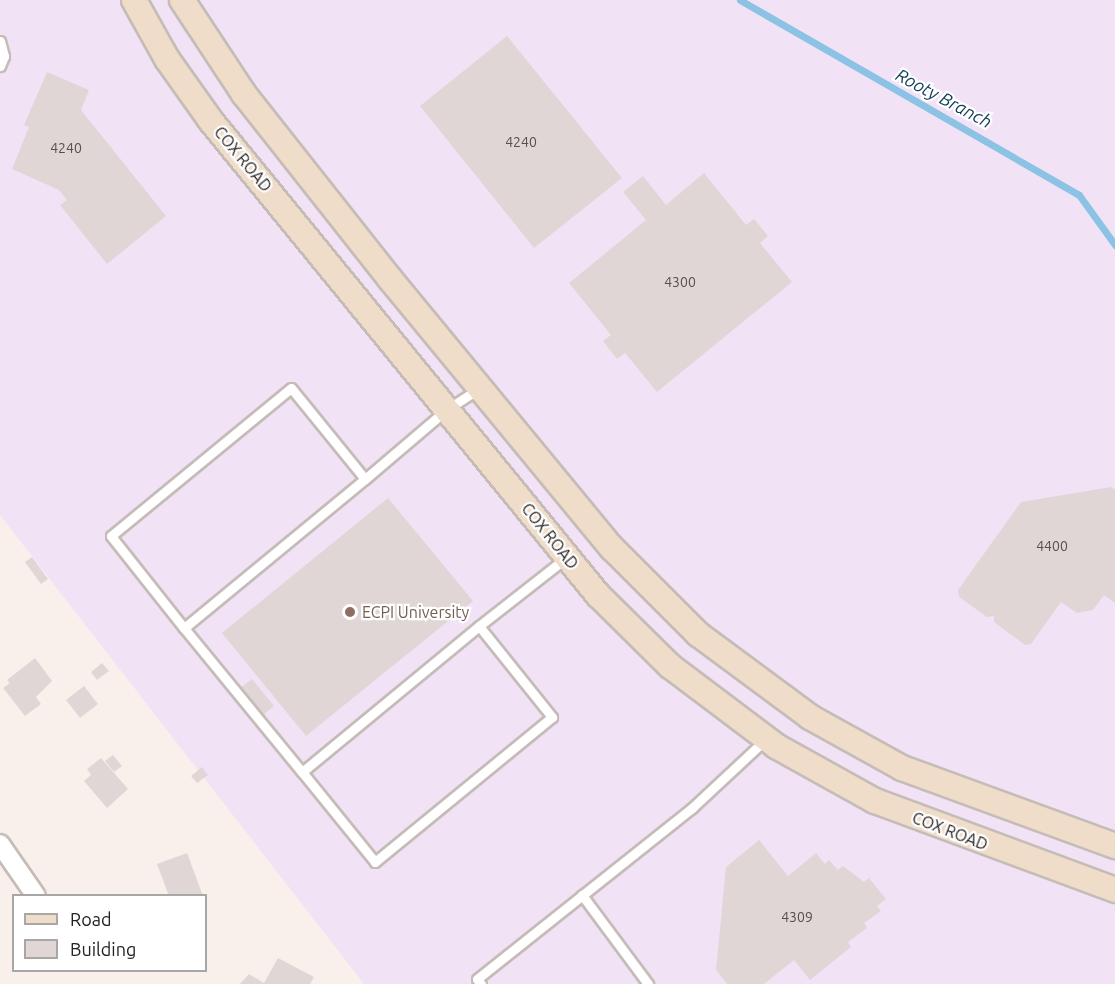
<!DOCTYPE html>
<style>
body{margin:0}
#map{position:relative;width:1115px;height:984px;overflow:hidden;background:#f9f0eb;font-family:Ubuntu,sans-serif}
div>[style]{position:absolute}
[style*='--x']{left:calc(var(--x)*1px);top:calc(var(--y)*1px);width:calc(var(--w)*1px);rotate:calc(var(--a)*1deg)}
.commercial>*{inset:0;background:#f1e2f6}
.stream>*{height:7px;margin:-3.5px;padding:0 3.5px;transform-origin:3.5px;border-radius:3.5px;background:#8cc2e4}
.building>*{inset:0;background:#e1d6d6}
.roads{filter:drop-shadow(2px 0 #c5bcb7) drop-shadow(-2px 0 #c5bcb7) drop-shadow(0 2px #c5bcb7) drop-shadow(0 -2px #c5bcb7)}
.lane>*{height:9px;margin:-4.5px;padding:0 4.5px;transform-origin:4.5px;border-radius:4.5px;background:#fff}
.street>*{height:18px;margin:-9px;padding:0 9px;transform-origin:9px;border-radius:9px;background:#fff}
.secondary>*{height:24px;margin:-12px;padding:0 12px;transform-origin:12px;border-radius:12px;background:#efddca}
.dots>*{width:16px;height:16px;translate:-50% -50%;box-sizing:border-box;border:3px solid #fff;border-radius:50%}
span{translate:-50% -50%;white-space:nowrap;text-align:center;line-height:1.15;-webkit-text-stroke:4.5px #fff;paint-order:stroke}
.number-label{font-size:14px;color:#554f4e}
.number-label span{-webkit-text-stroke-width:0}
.street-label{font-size:16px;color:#262220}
.education-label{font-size:16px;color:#785e54}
.left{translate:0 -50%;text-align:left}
.water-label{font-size:18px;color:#113e55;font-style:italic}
.legend{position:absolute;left:12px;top:894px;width:195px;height:78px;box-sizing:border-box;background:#fff;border:2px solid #a8a7a6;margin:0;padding:8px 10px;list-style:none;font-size:18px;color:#262220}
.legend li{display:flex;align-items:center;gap:12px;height:30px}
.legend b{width:30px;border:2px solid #a8a7a6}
</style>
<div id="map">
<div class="commercial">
<div style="clip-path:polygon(0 0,1115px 0,1115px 984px,364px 984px,0 515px)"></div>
</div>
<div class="stream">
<div style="--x:740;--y:0;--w:391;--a:29.9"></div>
<div style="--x:1079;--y:195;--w:62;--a:54.2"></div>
</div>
<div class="building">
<div style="clip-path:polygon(507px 36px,622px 178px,534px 248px,420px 106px)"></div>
<div style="clip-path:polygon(47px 72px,89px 90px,81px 110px,166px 216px,107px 264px,60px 205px,67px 200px,59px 190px,12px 169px,29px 127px,24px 125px)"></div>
<div style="clip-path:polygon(704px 173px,746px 225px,754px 219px,768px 236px,760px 243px,792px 282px,657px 392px,625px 353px,617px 359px,603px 341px,611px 335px,569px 283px,646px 220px,623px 192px,643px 176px,666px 205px)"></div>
<div style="clip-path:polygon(1111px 487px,1115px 490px,1115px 603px,1104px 595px,1093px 610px,1077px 613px,1061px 602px,1031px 644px,1025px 645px,994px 622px,994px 616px,987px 617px,959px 597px,958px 590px,1021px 502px)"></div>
<div style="clip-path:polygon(388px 498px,473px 601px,306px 736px,222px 633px)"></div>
<div style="clip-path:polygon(32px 557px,48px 579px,41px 584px,25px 562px)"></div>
<div style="clip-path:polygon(35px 658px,52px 681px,36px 697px,41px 704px,25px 716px,3px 688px,10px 683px,7px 680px)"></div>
<div style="clip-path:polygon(102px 663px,109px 671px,97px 680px,91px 672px)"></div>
<div style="clip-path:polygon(252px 679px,274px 706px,263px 715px,240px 688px)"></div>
<div style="clip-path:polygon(84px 686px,98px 704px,80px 718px,66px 700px)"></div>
<div style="clip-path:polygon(113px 755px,122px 766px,114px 772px,105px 761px)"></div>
<div style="clip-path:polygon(101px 758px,128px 789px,107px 808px,84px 781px,91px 775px,87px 769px)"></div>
<div style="clip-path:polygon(202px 767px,208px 775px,197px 783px,191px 776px)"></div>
<div style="clip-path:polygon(759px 840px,788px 876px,816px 853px,825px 864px,829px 860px,838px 870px,843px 866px,864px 882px,869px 878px,886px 899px,877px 906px,881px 911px,864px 923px,867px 928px,848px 942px,851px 947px,810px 980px,794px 960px,764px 984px,727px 984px,716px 970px,726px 867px)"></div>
<div style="clip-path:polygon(187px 853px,203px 896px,169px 896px,157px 864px)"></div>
<div style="clip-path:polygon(278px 958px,314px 977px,310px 984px,240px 984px,249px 974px,264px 983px)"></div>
</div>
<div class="roads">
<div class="lane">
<div style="--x:0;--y:41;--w:16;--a:75"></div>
<div style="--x:4;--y:56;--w:11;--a:112"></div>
<div style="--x:365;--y:479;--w:106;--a:-40.4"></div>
<div style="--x:446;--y:410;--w:38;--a:-33"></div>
<div style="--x:479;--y:626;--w:117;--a:51.3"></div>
<div style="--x:552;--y:717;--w:229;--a:140.7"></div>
<div style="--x:375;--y:862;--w:116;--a:-129"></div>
<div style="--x:302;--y:772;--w:229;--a:-39.5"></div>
<div style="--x:479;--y:626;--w:112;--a:-38.1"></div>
<div style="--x:184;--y:628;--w:234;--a:-39.5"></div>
<div style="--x:365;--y:479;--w:117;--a:-129.1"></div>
<div style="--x:291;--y:388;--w:233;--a:140.6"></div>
<div style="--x:111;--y:536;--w:117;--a:51.6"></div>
<div style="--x:184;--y:628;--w:186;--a:50.7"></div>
<div style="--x:582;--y:895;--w:111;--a:53.4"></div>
<div style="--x:481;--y:984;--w:6;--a:-129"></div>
<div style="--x:477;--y:979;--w:275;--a:-38.5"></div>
<div style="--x:692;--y:808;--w:101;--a:-43"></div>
</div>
<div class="street">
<div style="--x:0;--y:844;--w:63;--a:55.3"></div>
</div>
<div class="secondary">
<div style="--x:134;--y:0;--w:68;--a:60.8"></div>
<div style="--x:167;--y:59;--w:76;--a:54.6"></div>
<div style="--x:211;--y:121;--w:612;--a:50.77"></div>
<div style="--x:598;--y:595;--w:101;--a:44.6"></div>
<div style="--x:670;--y:666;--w:133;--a:37"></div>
<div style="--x:776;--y:746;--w:113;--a:29.1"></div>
<div style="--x:875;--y:801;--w:256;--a:20.3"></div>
<div style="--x:182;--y:0;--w:113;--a:56.6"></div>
<div style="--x:244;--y:94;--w:236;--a:51.7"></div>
<div style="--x:390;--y:279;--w:349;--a:50.5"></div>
<div style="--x:612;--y:548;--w:122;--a:45"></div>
<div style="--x:698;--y:634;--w:139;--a:36.5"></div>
<div style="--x:810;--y:717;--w:105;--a:29"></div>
<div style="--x:902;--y:768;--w:227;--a:20.1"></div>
</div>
</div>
<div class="dots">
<div style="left:350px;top:612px;background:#8d6e63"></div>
</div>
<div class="number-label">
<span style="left:521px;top:142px">4240</span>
<span style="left:66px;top:148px">4240</span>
<span style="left:680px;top:282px">4300</span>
<span style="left:1052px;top:546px">4400</span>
<span style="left:797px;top:917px">4309</span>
</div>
<div class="street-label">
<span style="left:243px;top:159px;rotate:50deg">COX ROAD</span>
<span style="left:550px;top:536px;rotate:51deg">COX ROAD</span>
<span style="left:950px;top:831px;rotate:21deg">COX ROAD</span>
</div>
<div class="education-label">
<span class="left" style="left:362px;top:612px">ECPI University</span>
</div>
<div class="water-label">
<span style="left:944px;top:98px;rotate:28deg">Rooty Branch</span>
</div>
<ul class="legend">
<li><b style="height:8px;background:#efddca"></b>Road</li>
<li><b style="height:16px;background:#e1d6d6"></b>Building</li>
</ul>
</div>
